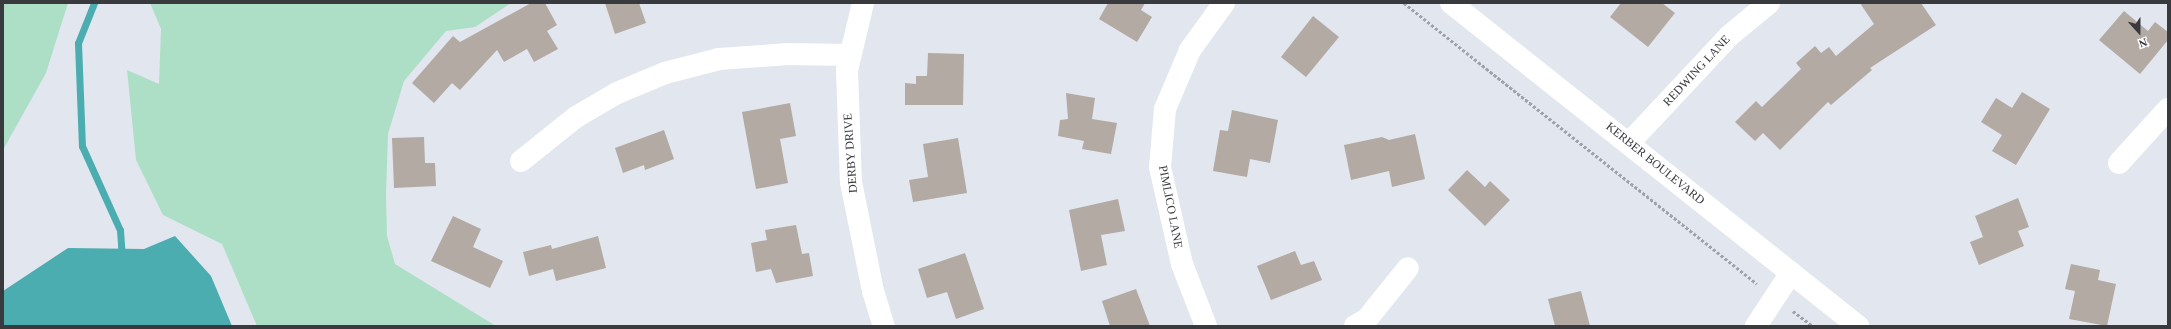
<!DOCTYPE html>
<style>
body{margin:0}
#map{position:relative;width:2171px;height:329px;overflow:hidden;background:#e2e6ef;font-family:"Times New Roman",serif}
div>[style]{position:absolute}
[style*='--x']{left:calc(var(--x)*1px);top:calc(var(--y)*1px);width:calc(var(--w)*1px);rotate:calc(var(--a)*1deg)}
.green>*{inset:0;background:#addfc7}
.water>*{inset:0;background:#4badaf}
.stream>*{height:7px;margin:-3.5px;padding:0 3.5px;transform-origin:3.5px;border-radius:3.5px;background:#4badaf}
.building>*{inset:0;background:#b2aaa3}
.path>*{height:2.5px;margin-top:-1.25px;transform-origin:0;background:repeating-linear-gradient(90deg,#9fa2a9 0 3px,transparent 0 5px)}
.minor>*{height:22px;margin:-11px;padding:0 11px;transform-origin:11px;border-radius:11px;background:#fff}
span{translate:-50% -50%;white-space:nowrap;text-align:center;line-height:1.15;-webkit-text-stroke:3.5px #fff;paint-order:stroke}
.street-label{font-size:12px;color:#393a3e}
.frame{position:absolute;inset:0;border:4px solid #393a3e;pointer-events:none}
.north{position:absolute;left:2119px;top:12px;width:40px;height:40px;-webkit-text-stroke:3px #fff;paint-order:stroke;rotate:159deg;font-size:11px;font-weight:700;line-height:16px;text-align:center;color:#393a3e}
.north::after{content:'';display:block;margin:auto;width:14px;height:18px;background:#393a3e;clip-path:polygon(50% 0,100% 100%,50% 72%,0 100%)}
</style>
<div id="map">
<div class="green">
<div style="clip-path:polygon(3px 3px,68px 3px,46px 73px,3px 150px)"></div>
<div style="clip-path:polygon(150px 3px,511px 3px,475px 27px,446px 31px,404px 81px,388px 134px,386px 194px,387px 236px,395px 264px,496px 326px,257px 326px,222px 244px,163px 215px,136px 160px,127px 70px,159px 84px,161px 29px)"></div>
</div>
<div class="water">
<div style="clip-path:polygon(175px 236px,211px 276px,232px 326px,3px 326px,3px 291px,68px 248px,144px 249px)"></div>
</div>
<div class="stream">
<div style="--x:94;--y:3;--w:43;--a:111.8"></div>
<div style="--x:78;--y:43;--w:103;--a:87.8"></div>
<div style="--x:82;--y:146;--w:92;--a:65.7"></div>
<div style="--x:120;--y:230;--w:27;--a:86"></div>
</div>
<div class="building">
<div style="clip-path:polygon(531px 3px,545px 3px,557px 25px,547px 31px,558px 49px,534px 62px,527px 49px,504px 62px,497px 50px,460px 90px,452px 83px,434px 103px,412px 83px,453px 36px,460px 42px)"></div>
<div style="clip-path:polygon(605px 3px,639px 3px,646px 23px,615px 34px)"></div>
<div style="clip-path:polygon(1108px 3px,1145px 3px,1141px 10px,1152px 17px,1137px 42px,1099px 19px)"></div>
<div style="clip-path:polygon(1621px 3px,1662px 3px,1675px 13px,1648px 47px,1610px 17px)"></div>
<div style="clip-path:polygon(1860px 3px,1921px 3px,1936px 25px,1870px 68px,1872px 70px,1831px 105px,1828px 102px,1780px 150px,1763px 133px,1755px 141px,1735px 122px,1756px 101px,1762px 107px,1801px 69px,1796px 63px,1815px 46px,1821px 53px,1829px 47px,1836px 56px,1874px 24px)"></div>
<div style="clip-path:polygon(2124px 11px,2148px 31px,2155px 22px,2168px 32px,2168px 40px,2140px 74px,2099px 40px)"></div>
<div style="clip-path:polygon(1313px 16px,1339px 37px,1306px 77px,1281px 57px)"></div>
<div style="clip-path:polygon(928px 53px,964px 54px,963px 105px,905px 105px,905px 83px,916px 84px,916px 76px,927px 76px)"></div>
<div style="clip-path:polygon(2022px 92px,2050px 109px,2016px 165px,1992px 151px,2002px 135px,1981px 122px,1996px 98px,2012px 108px)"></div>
<div style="clip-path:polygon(1066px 93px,1095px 98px,1092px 119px,1117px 123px,1111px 154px,1082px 149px,1084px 141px,1058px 136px,1060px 120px,1068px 119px)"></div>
<div style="clip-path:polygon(790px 103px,796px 136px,780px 139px,788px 183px,756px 189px,742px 112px)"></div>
<div style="clip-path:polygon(1232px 110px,1278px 120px,1270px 163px,1250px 159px,1247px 177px,1213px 171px,1220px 130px,1228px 131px)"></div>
<div style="clip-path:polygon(664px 130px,674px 159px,645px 170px,644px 165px,623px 173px,615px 148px)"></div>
<div style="clip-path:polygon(1415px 134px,1425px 179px,1392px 187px,1389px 171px,1351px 180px,1344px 145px,1382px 137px,1389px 140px)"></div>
<div style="clip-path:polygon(424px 137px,425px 163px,435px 163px,436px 186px,394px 188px,392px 138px)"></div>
<div style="clip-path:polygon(958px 138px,967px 193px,913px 202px,909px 180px,928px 177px,923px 144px)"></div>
<div style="clip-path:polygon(1467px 170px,1485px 187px,1490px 181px,1510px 200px,1485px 226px,1448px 190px)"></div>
<div style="clip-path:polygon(2018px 198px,2029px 227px,2018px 231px,2024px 246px,1979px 265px,1970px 242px,1983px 237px,1975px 216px)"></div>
<div style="clip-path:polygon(1118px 199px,1125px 231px,1101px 235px,1107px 265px,1081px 271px,1069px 210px)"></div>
<div style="clip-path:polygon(453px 216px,481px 229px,473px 247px,503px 261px,490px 288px,431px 261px)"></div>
<div style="clip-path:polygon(796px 225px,802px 254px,809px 253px,813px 276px,776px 283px,771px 269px,756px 272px,751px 243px,767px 240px,765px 230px)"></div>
<div style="clip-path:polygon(598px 236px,606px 268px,556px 281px,553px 269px,529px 276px,523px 252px,551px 245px,552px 249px)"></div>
<div style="clip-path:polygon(1295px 251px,1301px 265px,1314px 261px,1322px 280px,1271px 300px,1257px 266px)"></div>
<div style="clip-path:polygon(965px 253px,984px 309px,956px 319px,947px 292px,927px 298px,918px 269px)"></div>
<div style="clip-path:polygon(2071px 264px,2100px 270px,2098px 280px,2116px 284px,2107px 326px,2069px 319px,2075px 291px,2065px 289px)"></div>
<div style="clip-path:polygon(1136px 289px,1150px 326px,1110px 326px,1102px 301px)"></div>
<div style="clip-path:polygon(1581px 291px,1590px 326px,1555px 326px,1548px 299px)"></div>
</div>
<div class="path">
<div style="--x:1404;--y:3;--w:451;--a:38.5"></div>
<div style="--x:1793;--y:311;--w:25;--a:37"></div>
</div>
<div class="minor">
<div style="--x:863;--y:3;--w:69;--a:103.4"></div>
<div style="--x:847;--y:70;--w:112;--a:88"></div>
<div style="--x:851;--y:182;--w:111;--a:78.6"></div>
<div style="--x:873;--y:291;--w:37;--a:73"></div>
<div style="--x:1451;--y:3;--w:520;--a:38.44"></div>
<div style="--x:1629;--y:143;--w:146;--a:-46.9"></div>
<div style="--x:1729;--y:36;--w:52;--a:-39.5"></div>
<div style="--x:521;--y:161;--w:70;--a:-38.7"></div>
<div style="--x:576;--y:117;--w:48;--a:-30.3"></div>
<div style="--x:617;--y:93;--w:52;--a:-22.6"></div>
<div style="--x:665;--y:73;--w:56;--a:-14.5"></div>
<div style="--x:719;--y:59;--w:69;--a:-4.1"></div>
<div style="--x:788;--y:54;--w:62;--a:0.9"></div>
<div style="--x:2119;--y:163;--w:73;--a:-47.8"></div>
<div style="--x:1206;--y:326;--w:66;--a:-111.2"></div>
<div style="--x:1182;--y:264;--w:99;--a:-102.8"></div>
<div style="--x:1160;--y:167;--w:58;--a:-85.1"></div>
<div style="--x:1165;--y:109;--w:64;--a:-67"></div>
<div style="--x:1190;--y:50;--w:58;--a:-54.1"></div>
<div style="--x:1355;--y:326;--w:14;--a:-30"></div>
<div style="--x:1367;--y:319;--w:65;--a:-51.2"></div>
<div style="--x:1756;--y:326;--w:64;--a:-56.6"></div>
</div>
<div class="street-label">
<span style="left:1697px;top:71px;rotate:-47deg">REDWING LANE</span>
<span style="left:851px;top:153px;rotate:-94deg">DERBY DRIVE</span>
<span style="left:1655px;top:164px;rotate:39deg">KERBER BOULEVARD</span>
<span style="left:1170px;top:207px;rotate:79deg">PIMLICO LANE</span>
</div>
<div class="frame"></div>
<div class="north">N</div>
</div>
